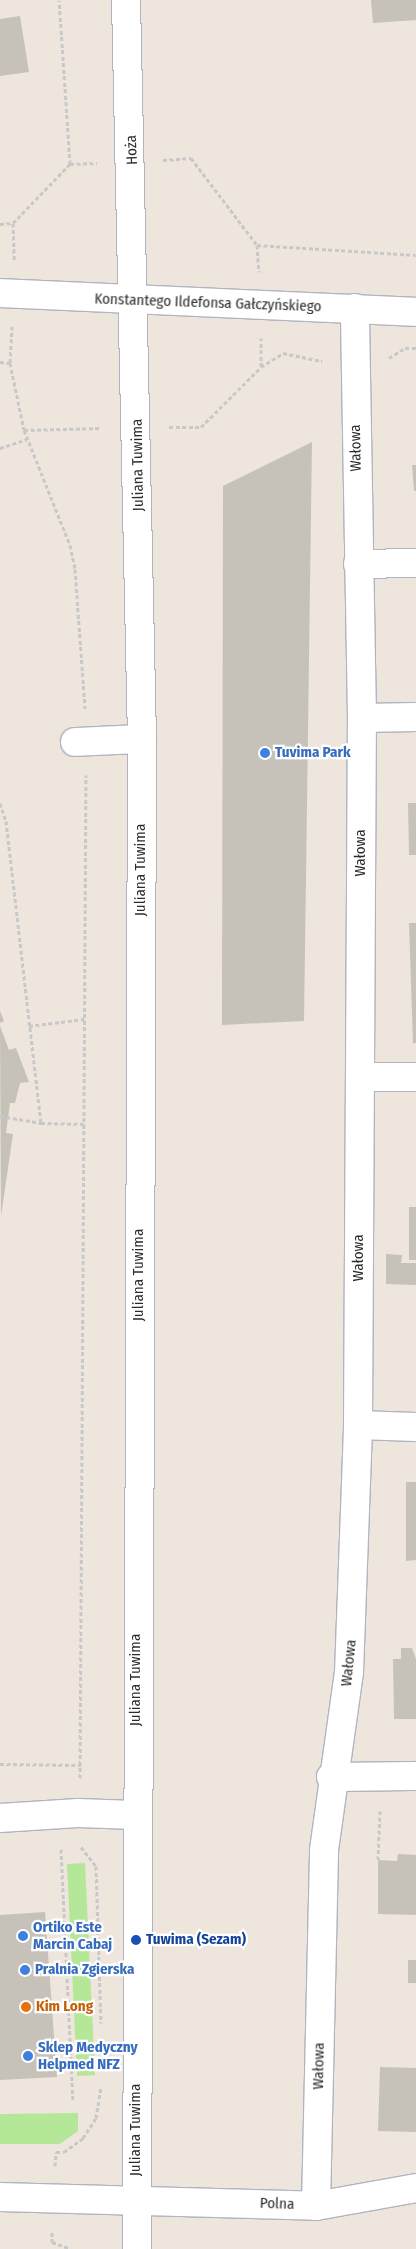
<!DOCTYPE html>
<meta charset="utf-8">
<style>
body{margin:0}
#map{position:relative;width:416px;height:2249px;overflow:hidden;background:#eee6dd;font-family:"Fira Sans Condensed",sans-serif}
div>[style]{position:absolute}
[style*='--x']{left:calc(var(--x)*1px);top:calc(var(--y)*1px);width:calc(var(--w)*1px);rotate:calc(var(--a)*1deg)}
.green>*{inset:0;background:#b4e797}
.building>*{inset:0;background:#c6c1b9}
.path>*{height:3px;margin-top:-1.5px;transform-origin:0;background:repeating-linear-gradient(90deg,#c8c8c8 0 4px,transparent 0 6.5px)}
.roads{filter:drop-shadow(1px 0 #b1b4c0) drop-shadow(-1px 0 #b1b4c0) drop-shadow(0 1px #b1b4c0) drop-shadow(0 -1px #b1b4c0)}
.minor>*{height:28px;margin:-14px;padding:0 14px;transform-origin:14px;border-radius:14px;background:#fff}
.dots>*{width:14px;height:14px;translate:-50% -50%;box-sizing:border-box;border:2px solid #fff;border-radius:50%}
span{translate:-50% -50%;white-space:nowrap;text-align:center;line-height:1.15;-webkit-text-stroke:4.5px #fff;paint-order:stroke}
.street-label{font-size:15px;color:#2c2c2c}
.shop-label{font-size:15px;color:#366cbe;font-weight:700}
.left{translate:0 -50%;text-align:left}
.transit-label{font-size:15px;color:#164399;font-weight:700}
.food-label{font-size:15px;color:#c56008;font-weight:700}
</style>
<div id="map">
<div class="green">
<div style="clip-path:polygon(85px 1863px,95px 2075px,77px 2076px,67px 1864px)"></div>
<div style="clip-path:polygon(78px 2113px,78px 2131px,60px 2144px,0 2144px,0 2114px)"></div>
</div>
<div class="building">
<div style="clip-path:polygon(371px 0,416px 0,416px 20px,373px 23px)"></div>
<div style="clip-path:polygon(20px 16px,29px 72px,0 76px,0 19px)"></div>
<div style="clip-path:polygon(312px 442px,304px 1021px,222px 1025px,223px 486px)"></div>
<div style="clip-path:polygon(412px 465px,416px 465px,416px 491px,414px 491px)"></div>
<div style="clip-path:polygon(408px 803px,416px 803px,416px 855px,409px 855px)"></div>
<div style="clip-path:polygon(409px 923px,416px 923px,416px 1043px,413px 1043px)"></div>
<div style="clip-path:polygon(0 1011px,4px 1021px,0 1023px)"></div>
<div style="clip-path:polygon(0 1026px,9px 1050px,16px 1048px,29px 1082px,20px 1083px,15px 1103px,10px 1103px,6px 1133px,13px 1134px,1px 1216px)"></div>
<div style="clip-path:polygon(409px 1207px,416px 1207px,416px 1260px,409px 1260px)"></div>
<div style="clip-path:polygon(386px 1254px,402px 1255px,401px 1263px,416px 1263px,416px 1285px,386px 1284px)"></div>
<div style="clip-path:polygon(406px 1482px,416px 1482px,416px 1560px,406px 1561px)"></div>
<div style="clip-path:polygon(401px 1648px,412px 1648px,416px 1659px,416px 1719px,394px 1719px,393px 1659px,401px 1659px)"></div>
<div style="clip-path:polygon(398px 1854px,416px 1855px,416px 1915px,378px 1914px,378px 1860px,397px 1861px)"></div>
<div style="clip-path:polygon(45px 1912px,57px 2077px,0 2080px,0 1915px)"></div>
<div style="clip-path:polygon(408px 1960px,416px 1960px,416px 1983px,408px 1983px)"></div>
<div style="clip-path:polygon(380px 2067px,416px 2068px,416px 2132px,378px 2131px)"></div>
</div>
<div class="path">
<div style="--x:163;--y:160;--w:28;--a:-4"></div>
<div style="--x:191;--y:158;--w:109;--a:52.8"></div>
<div style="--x:257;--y:245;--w:27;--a:86"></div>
<div style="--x:70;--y:164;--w:27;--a:-2"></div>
<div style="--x:13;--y:223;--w:37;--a:88"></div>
<div style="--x:0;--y:224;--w:13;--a:-4"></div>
<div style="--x:13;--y:223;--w:82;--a:-46"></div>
<div style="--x:70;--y:164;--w:164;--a:-93.8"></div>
<div style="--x:257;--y:245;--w:159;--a:3.6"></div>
<div style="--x:12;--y:326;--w:37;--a:93"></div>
<div style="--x:10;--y:363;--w:68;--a:78.2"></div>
<div style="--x:24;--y:430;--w:124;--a:68.2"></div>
<div style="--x:70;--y:545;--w:25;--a:78"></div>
<div style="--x:75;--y:569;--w:140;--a:85.9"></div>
<div style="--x:389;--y:358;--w:19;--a:-32"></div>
<div style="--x:405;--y:348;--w:11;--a:0"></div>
<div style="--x:0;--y:362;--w:10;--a:6"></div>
<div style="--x:261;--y:367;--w:26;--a:-32"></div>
<div style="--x:283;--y:353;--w:40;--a:12"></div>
<div style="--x:169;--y:427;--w:32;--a:0"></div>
<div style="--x:201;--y:427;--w:85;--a:-45"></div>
<div style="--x:261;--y:367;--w:29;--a:-90"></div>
<div style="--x:24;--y:430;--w:78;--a:-1.5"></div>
<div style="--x:0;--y:448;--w:28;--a:-18"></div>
<div style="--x:0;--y:803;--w:19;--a:72"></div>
<div style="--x:6;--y:821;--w:304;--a:83.4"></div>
<div style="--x:41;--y:1123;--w:43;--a:1.3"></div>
<div style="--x:29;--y:1026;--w:56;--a:-7.1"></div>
<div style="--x:0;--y:1116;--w:42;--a:9.7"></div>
<div style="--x:0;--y:1764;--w:81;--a:0.7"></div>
<div style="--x:80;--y:1778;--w:1003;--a:-89.66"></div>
<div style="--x:81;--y:1847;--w:24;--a:52"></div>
<div style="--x:96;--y:1866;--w:157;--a:88.2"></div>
<div style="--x:61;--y:1849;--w:253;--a:87.3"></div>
<div style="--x:378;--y:1860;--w:49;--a:-87.7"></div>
<div style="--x:55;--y:2166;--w:14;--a:-86"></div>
<div style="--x:56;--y:2152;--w:8;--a:0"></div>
<div style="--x:64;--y:2152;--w:24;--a:-36"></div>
<div style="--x:83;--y:2138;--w:24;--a:-57"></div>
<div style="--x:96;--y:2118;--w:31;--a:-81"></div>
<div style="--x:52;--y:2232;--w:10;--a:90"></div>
<div style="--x:52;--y:2242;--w:20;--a:20"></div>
</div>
<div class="roads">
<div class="minor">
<div style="--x:126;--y:0;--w:739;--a:88.76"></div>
<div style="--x:142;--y:739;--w:1510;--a:90.19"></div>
<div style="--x:0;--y:293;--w:416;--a:2.6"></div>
<div style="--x:358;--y:564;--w:58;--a:-1"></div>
<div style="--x:362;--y:718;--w:54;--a:-1.1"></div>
<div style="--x:75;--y:742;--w:67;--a:-2.6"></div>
<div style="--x:360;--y:1077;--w:56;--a:0"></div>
<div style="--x:358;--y:1425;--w:58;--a:2"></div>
<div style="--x:331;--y:1777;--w:85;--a:-0.7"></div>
<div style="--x:0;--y:1818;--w:78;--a:-3.7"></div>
<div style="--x:78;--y:1813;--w:57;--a:2"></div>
<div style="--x:0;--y:2197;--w:316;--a:1.6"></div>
<div style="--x:316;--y:2206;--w:102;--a:-10.2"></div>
<div style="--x:316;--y:2206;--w:356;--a:-88.7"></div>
<div style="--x:324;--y:1850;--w:179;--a:-82"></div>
<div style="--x:349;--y:1673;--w:248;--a:-87.9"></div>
<div style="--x:358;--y:1425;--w:707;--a:-89.68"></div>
<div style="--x:362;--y:718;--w:410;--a:-91"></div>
</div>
</div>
<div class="dots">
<div style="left:265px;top:753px;background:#3f7fe0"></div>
<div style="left:23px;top:1936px;background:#3f7fe0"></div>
<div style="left:136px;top:1940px;background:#1a4fb4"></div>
<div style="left:25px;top:1970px;background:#3f7fe0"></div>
<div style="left:26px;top:2007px;background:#e8710a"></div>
<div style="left:28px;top:2056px;background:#3f7fe0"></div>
</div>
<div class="street-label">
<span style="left:132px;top:150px;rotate:-92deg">Hoża</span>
<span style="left:208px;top:303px;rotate:2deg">Konstantego Ildefonsa Gałczyńskiego</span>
<span style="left:356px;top:448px;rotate:-91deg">Wałowa</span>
<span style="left:138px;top:465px;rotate:-91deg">Juliana Tuwima</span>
<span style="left:361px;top:853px;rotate:-90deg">Wałowa</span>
<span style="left:141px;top:870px;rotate:-90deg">Juliana Tuwima</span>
<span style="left:359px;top:1258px;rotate:-90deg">Wałowa</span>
<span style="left:139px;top:1275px;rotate:-90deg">Juliana Tuwima</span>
<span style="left:349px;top:1663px;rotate:-84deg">Wałowa</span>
<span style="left:136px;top:1680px;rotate:-90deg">Juliana Tuwima</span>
<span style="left:319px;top:2066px;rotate:-89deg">Wałowa</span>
<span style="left:136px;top:2130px;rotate:-90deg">Juliana Tuwima</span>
<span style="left:277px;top:2204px;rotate:2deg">Polna</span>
</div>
<div class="shop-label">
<span class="left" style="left:275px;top:753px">Tuvima Park</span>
<span class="left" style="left:33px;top:1936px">Ortiko Este<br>Marcin Cabaj</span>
<span class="left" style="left:35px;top:1970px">Pralnia Zgierska</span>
<span class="left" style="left:38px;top:2056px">Sklep Medyczny<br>Helpmed NFZ</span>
</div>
<div class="transit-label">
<span class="left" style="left:146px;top:1940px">Tuwima (Sezam)</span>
</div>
<div class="food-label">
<span class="left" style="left:36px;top:2007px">Kim Long</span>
</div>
</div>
